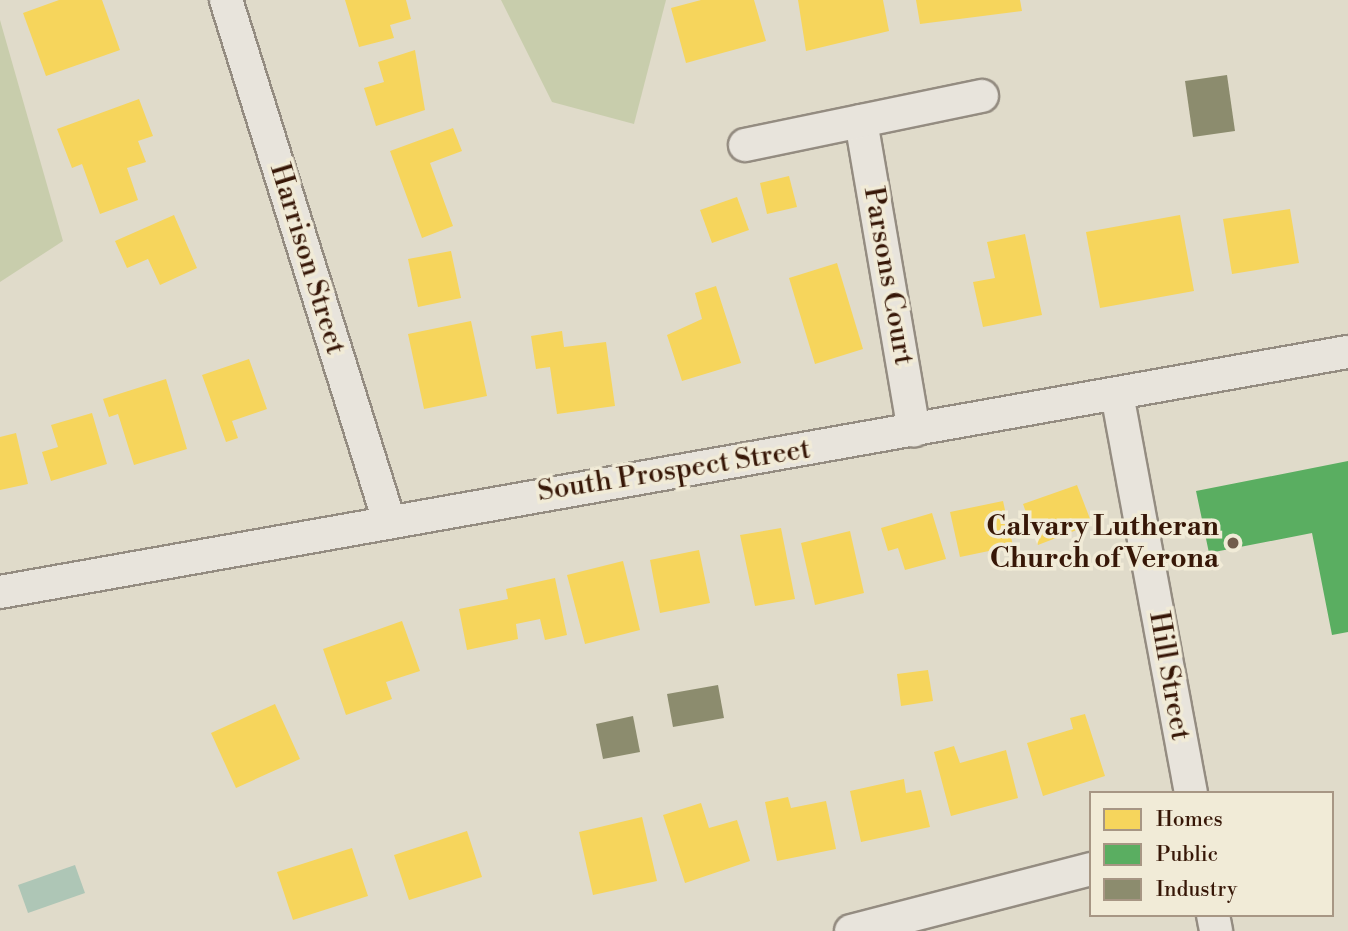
<!DOCTYPE html>
<style>
body{margin:0}
#map{position:relative;width:1348px;height:931px;overflow:hidden;background:#e0dbca;font-family:"Libre Bodoni",serif}
div>[style]{position:absolute}
[style*='--x']{left:calc(var(--x)*1px);top:calc(var(--y)*1px);width:calc(var(--w)*1px);rotate:calc(var(--a)*1deg)}
.green>*{inset:0;background:#c8cdac}
.water>*{inset:0;background:#aec6b6}
.homes>*{inset:0;background:#f6d55c}
.public>*{inset:0;background:#5aae61}
.industry>*{inset:0;background:#8c8c6e}
.roads{filter:drop-shadow(2px 0 #948c81) drop-shadow(-2px 0 #948c81) drop-shadow(0 2px #948c81) drop-shadow(0 -2px #948c81)}
.minor>*{height:32px;margin:-16px;padding:0 16px;transform-origin:16px;border-radius:16px;background:#e8e4dc}
.dots>*{width:19px;height:19px;translate:-50% -50%;box-sizing:border-box;border:4px solid #f1ebd7;border-radius:50%}
span{translate:-50% -50%;white-space:nowrap;text-align:center;line-height:1.15;-webkit-text-stroke:7px #f1ebd7;paint-order:stroke}
.street-label{font-size:28px;color:#371707}
.poi-label{font-size:28px;color:#371707;font-weight:700}
.right{translate:-100% -50%;text-align:right}
.legend{position:absolute;left:1089px;top:791px;width:245px;height:126px;box-sizing:border-box;background:#f1ebd7;border:2px solid #a79684;margin:0;padding:9px 12px;list-style:none;font-size:21px;color:#371707}
.legend li{display:flex;align-items:center;gap:14px;height:35px}
.legend b{width:35px;border:2px solid #a79684}
</style>
<div id="map">
<div class="green">
<div style="clip-path:polygon(501px 0,666px 0,634px 124px,552px 102px)"></div>
<div style="clip-path:polygon(0 20px,63px 241px,0 282px)"></div>
</div>
<div class="water">
<div style="clip-path:polygon(75px 865px,85px 893px,28px 913px,18px 885px)"></div>
</div>
<div class="homes">
<div style="clip-path:polygon(59px 0,102px 0,120px 50px,46px 76px,23px 13px)"></div>
<div style="clip-path:polygon(345px 0,406px 0,411px 19px,390px 25px,394px 38px,359px 47px)"></div>
<div style="clip-path:polygon(701px 0,754px 0,766px 41px,686px 63px,671px 8px)"></div>
<div style="clip-path:polygon(798px 0,883px 0,889px 31px,806px 51px)"></div>
<div style="clip-path:polygon(916px 0,1020px 0,1022px 11px,920px 24px)"></div>
<div style="clip-path:polygon(415px 50px,425px 110px,376px 126px,364px 88px,384px 82px,378px 62px)"></div>
<div style="clip-path:polygon(139px 99px,153px 136px,138px 141px,146px 162px,127px 168px,138px 200px,100px 214px,82px 164px,72px 168px,57px 129px)"></div>
<div style="clip-path:polygon(453px 128px,462px 151px,430px 163px,453px 226px,422px 238px,390px 151px)"></div>
<div style="clip-path:polygon(789px 176px,797px 207px,767px 214px,760px 183px)"></div>
<div style="clip-path:polygon(737px 197px,749px 230px,712px 243px,700px 210px)"></div>
<div style="clip-path:polygon(1290px 209px,1299px 263px,1232px 274px,1223px 219px)"></div>
<div style="clip-path:polygon(174px 215px,197px 268px,160px 285px,148px 259px,127px 268px,115px 241px)"></div>
<div style="clip-path:polygon(1180px 215px,1194px 291px,1100px 308px,1086px 232px)"></div>
<div style="clip-path:polygon(1025px 234px,1042px 315px,983px 327px,973px 282px,995px 278px,987px 242px)"></div>
<div style="clip-path:polygon(451px 251px,461px 298px,418px 307px,408px 259px)"></div>
<div style="clip-path:polygon(837px 263px,863px 349px,815px 364px,789px 278px)"></div>
<div style="clip-path:polygon(716px 286px,741px 363px,682px 381px,667px 335px,702px 319px,695px 293px)"></div>
<div style="clip-path:polygon(471px 321px,487px 396px,424px 409px,408px 334px)"></div>
<div style="clip-path:polygon(562px 331px,564px 347px,606px 342px,615px 406px,557px 414px,550px 367px,536px 369px,531px 336px)"></div>
<div style="clip-path:polygon(249px 359px,267px 409px,232px 421px,238px 438px,226px 442px,202px 375px)"></div>
<div style="clip-path:polygon(166px 379px,187px 449px,134px 465px,118px 414px,109px 417px,103px 399px)"></div>
<div style="clip-path:polygon(92px 413px,107px 464px,51px 481px,42px 452px,58px 447px,51px 425px)"></div>
<div style="clip-path:polygon(16px 433px,28px 484px,0 490px,0 437px)"></div>
<div style="clip-path:polygon(1077px 485px,1092px 524px,1038px 545px,1023px 504px)"></div>
<div style="clip-path:polygon(1003px 501px,1013px 546px,960px 557px,950px 512px)"></div>
<div style="clip-path:polygon(932px 513px,946px 559px,905px 570px,898px 548px,888px 551px,881px 528px)"></div>
<div style="clip-path:polygon(781px 528px,795px 599px,755px 606px,740px 535px)"></div>
<div style="clip-path:polygon(850px 531px,864px 593px,815px 605px,801px 543px)"></div>
<div style="clip-path:polygon(699px 550px,710px 603px,660px 613px,650px 560px)"></div>
<div style="clip-path:polygon(623px 561px,640px 630px,585px 644px,567px 575px)"></div>
<div style="clip-path:polygon(555px 578px,567px 635px,545px 640px,540px 619px,516px 624px,518px 639px,467px 650px,459px 609px,508px 599px,506px 589px)"></div>
<div style="clip-path:polygon(402px 621px,420px 671px,386px 682px,392px 699px,346px 715px,323px 649px)"></div>
<div style="clip-path:polygon(928px 670px,933px 701px,901px 706px,897px 674px)"></div>
<div style="clip-path:polygon(275px 704px,300px 759px,236px 788px,211px 733px)"></div>
<div style="clip-path:polygon(1085px 714px,1105px 776px,1043px 796px,1027px 743px,1073px 729px,1070px 718px)"></div>
<div style="clip-path:polygon(954px 746px,960px 763px,1006px 750px,1018px 798px,951px 816px,934px 752px)"></div>
<div style="clip-path:polygon(904px 779px,906px 793px,921px 790px,930px 827px,861px 842px,850px 791px)"></div>
<div style="clip-path:polygon(788px 797px,791px 808px,826px 801px,836px 849px,777px 861px,765px 802px)"></div>
<div style="clip-path:polygon(701px 803px,709px 828px,737px 820px,750px 861px,685px 883px,663px 815px)"></div>
<div style="clip-path:polygon(642px 817px,657px 881px,593px 895px,579px 832px)"></div>
<div style="clip-path:polygon(467px 831px,482px 877px,409px 900px,394px 855px)"></div>
<div style="clip-path:polygon(352px 848px,368px 896px,293px 920px,277px 872px)"></div>
</div>
<div class="public">
<div style="clip-path:polygon(1348px 461px,1348px 632px,1332px 635px,1312px 533px,1209px 553px,1196px 491px)"></div>
</div>
<div class="industry">
<div style="clip-path:polygon(1227px 75px,1235px 131px,1193px 137px,1185px 81px)"></div>
<div style="clip-path:polygon(718px 685px,724px 718px,673px 727px,667px 694px)"></div>
<div style="clip-path:polygon(633px 716px,640px 752px,603px 759px,596px 724px)"></div>
</div>
<div class="roads">
<div class="minor">
<div style="--x:226;--y:0;--w:543;--a:72.63"></div>
<div style="--x:861;--y:121;--w:314;--a:80.3"></div>
<div style="--x:745;--y:145;--w:242;--a:-11.7"></div>
<div style="--x:1117;--y:394;--w:406;--a:79.5"></div>
<div style="--x:0;--y:592;--w:1369;--a:-10.1"></div>
<div style="--x:1213;--y:915;--w:16;--a:79"></div>
<div style="--x:851;--y:931;--w:248;--a:-14.5"></div>
</div>
</div>
<div class="dots">
<div style="left:1233px;top:543px;background:#725c4b"></div>
</div>
<div class="street-label">
<span style="left:307px;top:259px;rotate:73deg">Harrison Street</span>
<span style="left:888px;top:276px;rotate:80deg">Parsons Court</span>
<span style="left:674px;top:471px;rotate:-9deg">South Prospect Street</span>
<span style="left:1169px;top:676px;rotate:80deg">Hill Street</span>
</div>
<div class="poi-label">
<span class="right" style="left:1219px;top:543px">Calvary Lutheran<br>Church of Verona</span>
</div>
<ul class="legend">
<li><b style="height:19px;background:#f6d55c"></b>Homes</li>
<li><b style="height:19px;background:#5aae61"></b>Public</li>
<li><b style="height:19px;background:#8c8c6e"></b>Industry</li>
</ul>
</div>
